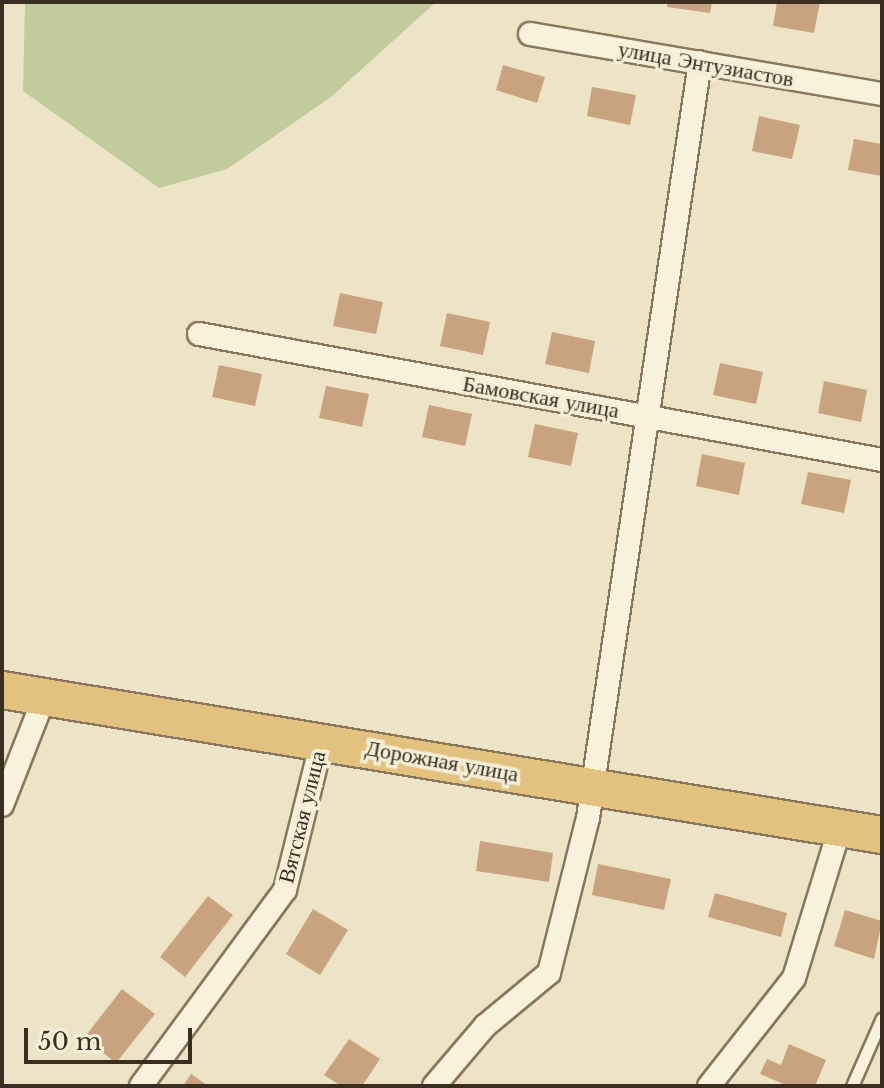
<!DOCTYPE html>
<meta charset="utf-8">
<style>
body{margin:0}
#map{position:relative;width:884px;height:1088px;overflow:hidden;background:#ede4c8;font-family:"Libre Baskerville",serif}
div>[style]{position:absolute}
[style*='--x']{left:calc(var(--x)*1px);top:calc(var(--y)*1px);width:calc(var(--w)*1px);rotate:calc(var(--a)*1deg)}
.green>*{inset:0;background:#c2cb9c}
.building>*{inset:0;background:#c9a37f}
.roads{filter:drop-shadow(2px 0 #88775d) drop-shadow(-2px 0 #88775d) drop-shadow(0 2px #88775d) drop-shadow(0 -2px #88775d)}
.service>*{height:11px;margin:-5.5px;padding:0 5.5px;transform-origin:5.5px;border-radius:5.5px;background:#f8f1db}
.minor>*{height:22px;margin:-11px;padding:0 11px;transform-origin:11px;border-radius:11px;background:#f8f1db}
.trunk>*{height:36px;margin:-18px;padding:0 18px;transform-origin:18px;border-radius:18px;background:#e3c280}
span{translate:-50% -50%;white-space:nowrap;text-align:center;line-height:1.15;-webkit-text-stroke:7px #f5eed7;paint-order:stroke}
.street-label{font-size:22px;color:#392e20}
.frame{position:absolute;inset:0;border:4px solid #392e20;pointer-events:none}
.scale{position:absolute;left:24px;top:1028px;width:168px;height:36px;box-sizing:border-box;border:4px solid #392e20;border-top:0;padding-left:10px;font-size:24px;line-height:28px;white-space:nowrap;color:#392e20;-webkit-text-stroke:6px #f5eed7;paint-order:stroke}
</style>
<div id="map">
<div class="green">
<div style="clip-path:polygon(25px 2px,436px 2px,331px 97px,227px 169px,159px 188px,23px 91px)"></div>
</div>
<div class="building">
<div style="clip-path:polygon(668px 2px,712px 2px,710px 13px,667px 7px)"></div>
<div style="clip-path:polygon(777px 2px,820px 2px,814px 33px,773px 26px)"></div>
<div style="clip-path:polygon(503px 65px,545px 77px,537px 103px,496px 90px)"></div>
<div style="clip-path:polygon(592px 87px,636px 95px,630px 125px,587px 116px)"></div>
<div style="clip-path:polygon(759px 116px,800px 125px,792px 159px,752px 151px)"></div>
<div style="clip-path:polygon(854px 139px,882px 144px,882px 176px,848px 170px)"></div>
<div style="clip-path:polygon(340px 293px,383px 302px,376px 334px,333px 326px)"></div>
<div style="clip-path:polygon(447px 313px,490px 322px,483px 355px,440px 346px)"></div>
<div style="clip-path:polygon(552px 332px,595px 341px,589px 373px,545px 364px)"></div>
<div style="clip-path:polygon(720px 363px,763px 372px,756px 404px,713px 395px)"></div>
<div style="clip-path:polygon(219px 365px,262px 374px,255px 406px,212px 397px)"></div>
<div style="clip-path:polygon(824px 381px,867px 390px,861px 422px,818px 413px)"></div>
<div style="clip-path:polygon(326px 386px,369px 394px,362px 427px,319px 418px)"></div>
<div style="clip-path:polygon(429px 405px,472px 414px,465px 446px,422px 437px)"></div>
<div style="clip-path:polygon(535px 424px,578px 433px,571px 466px,528px 457px)"></div>
<div style="clip-path:polygon(702px 454px,745px 463px,739px 495px,696px 486px)"></div>
<div style="clip-path:polygon(808px 472px,851px 480px,844px 513px,801px 504px)"></div>
<div style="clip-path:polygon(480px 841px,553px 853px,549px 882px,476px 871px)"></div>
<div style="clip-path:polygon(598px 864px,671px 879px,664px 910px,592px 895px)"></div>
<div style="clip-path:polygon(715px 893px,787px 913px,781px 937px,708px 917px)"></div>
<div style="clip-path:polygon(208px 896px,233px 915px,185px 977px,160px 957px)"></div>
<div style="clip-path:polygon(313px 909px,348px 930px,320px 975px,286px 954px)"></div>
<div style="clip-path:polygon(845px 910px,882px 921px,874px 959px,834px 946px)"></div>
<div style="clip-path:polygon(122px 989px,155px 1014px,116px 1063px,84px 1038px)"></div>
<div style="clip-path:polygon(349px 1039px,380px 1059px,362px 1086px,341px 1086px,324px 1075px)"></div>
<div style="clip-path:polygon(789px 1044px,826px 1060px,815px 1086px,788px 1086px,760px 1074px,767px 1059px,781px 1065px)"></div>
<div style="clip-path:polygon(191px 1074px,208px 1086px,183px 1086px)"></div>
</div>
<div class="roads">
<div class="service">
<div style="--x:852;--y:1086;--w:74;--a:-66.2"></div>
</div>
<div class="minor">
<div style="--x:530;--y:34;--w:357;--a:9.7"></div>
<div style="--x:199;--y:334;--w:695;--a:10.45"></div>
<div style="--x:2;--y:805;--w:115;--a:-68.6"></div>
<div style="--x:141;--y:1086;--w:243;--a:-53.7"></div>
<div style="--x:285;--y:890;--w:154;--a:-76.1"></div>
<div style="--x:434;--y:1086;--w:79;--a:-49.6"></div>
<div style="--x:485;--y:1026;--w:83;--a:-39.6"></div>
<div style="--x:549;--y:973;--w:160;--a:-75.9"></div>
<div style="--x:588;--y:818;--w:764;--a:-81.57"></div>
<div style="--x:709;--y:1086;--w:137;--a:-51.8"></div>
<div style="--x:794;--y:978;--w:157;--a:-73"></div>
</div>
<div class="trunk">
<div style="--x:2;--y:690;--w:892;--a:9.36"></div>
</div>
</div>
<div class="street-label">
<span style="left:706px;top:64px;rotate:10deg">улица Энтузиастов</span>
<span style="left:541px;top:397px;rotate:10deg">Бамовская улица</span>
<span style="left:442px;top:761px;rotate:10deg">Дорожная улица</span>
<span style="left:302px;top:817px;rotate:-76deg">Вятская улица</span>
</div>
<div class="frame"></div>
<div class="scale">50 m</div>
</div>
